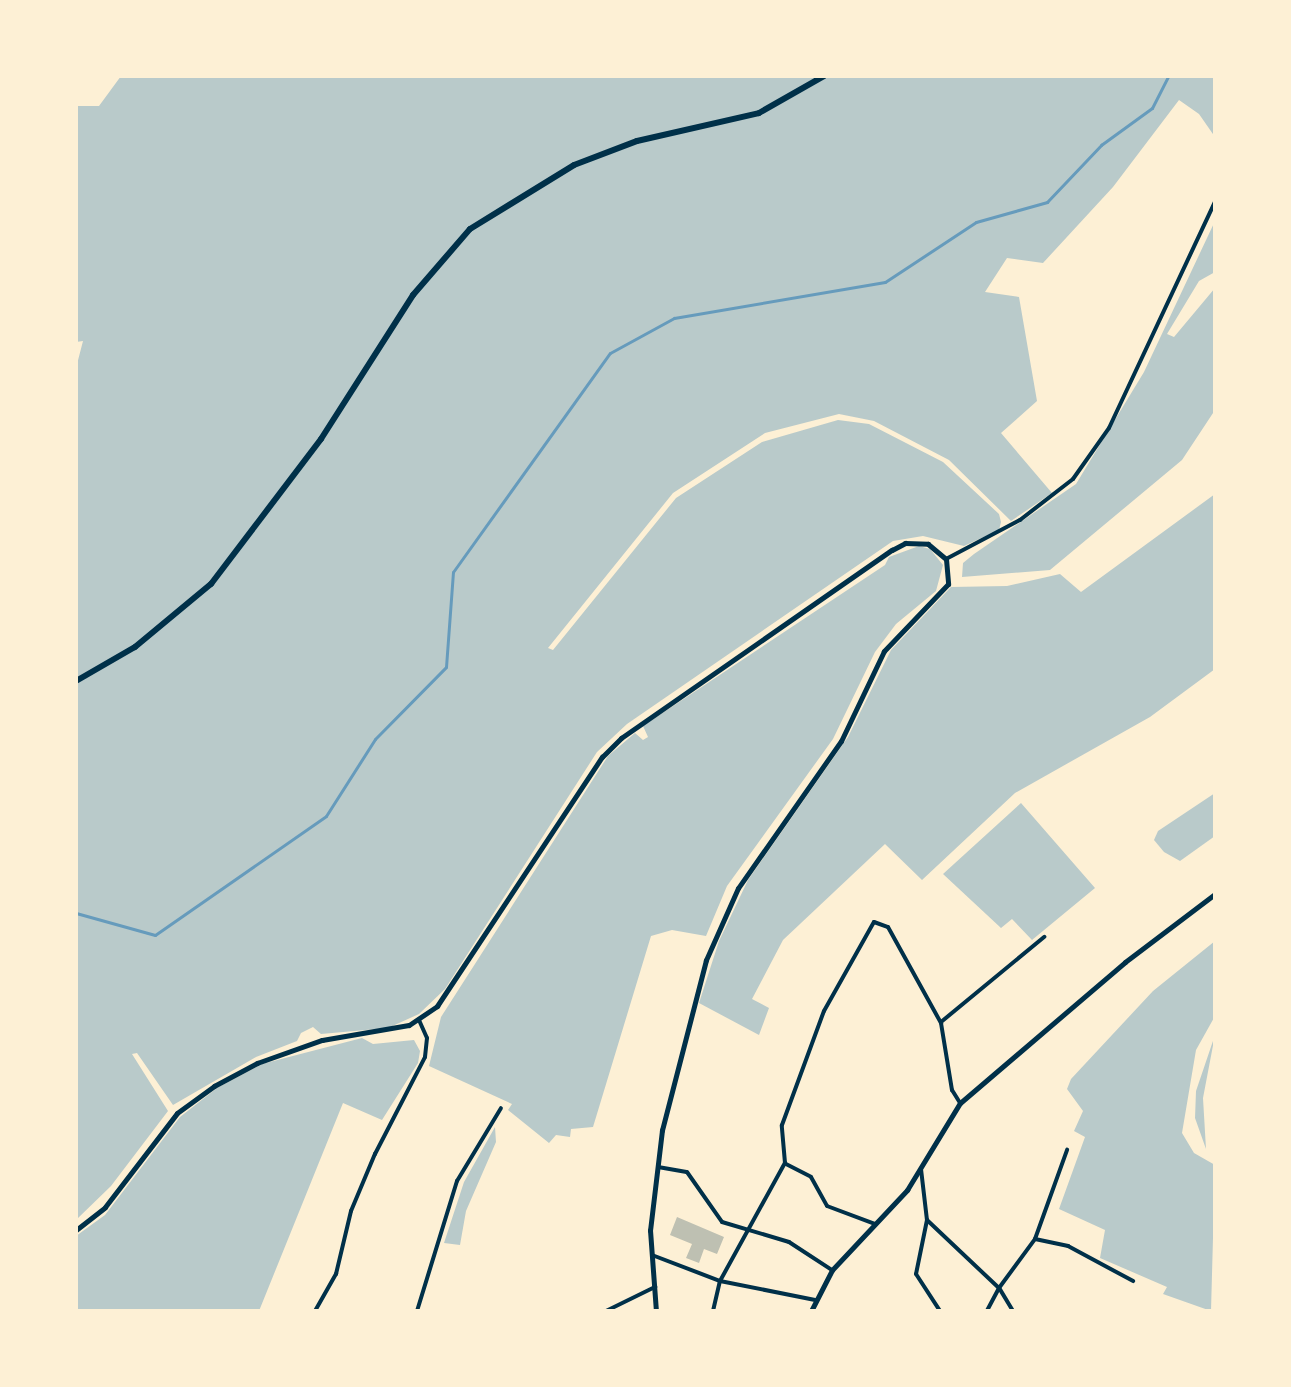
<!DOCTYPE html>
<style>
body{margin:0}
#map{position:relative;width:1291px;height:1387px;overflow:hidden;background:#fdf0d5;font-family:Rubik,sans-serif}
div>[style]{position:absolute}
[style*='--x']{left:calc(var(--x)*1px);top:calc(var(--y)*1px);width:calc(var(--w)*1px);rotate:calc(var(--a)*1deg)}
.green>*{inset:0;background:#b9caca}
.stream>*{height:3px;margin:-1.5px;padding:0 1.5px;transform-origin:1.5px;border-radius:1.5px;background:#669bbc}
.building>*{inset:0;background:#bec0b2}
.minor>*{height:4px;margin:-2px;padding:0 2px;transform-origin:2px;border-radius:2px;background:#003049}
.tertiary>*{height:5px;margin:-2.5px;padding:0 2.5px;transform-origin:2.5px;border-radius:2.5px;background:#003049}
.secondary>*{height:6px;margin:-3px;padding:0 3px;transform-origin:3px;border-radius:3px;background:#003049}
span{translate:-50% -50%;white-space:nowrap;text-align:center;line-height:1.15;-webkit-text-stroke:6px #fdf0d5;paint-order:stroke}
.frame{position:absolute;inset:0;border:78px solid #fdf0d5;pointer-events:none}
</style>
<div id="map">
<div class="green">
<div style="clip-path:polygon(121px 76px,1215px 76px,1215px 137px,1199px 114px,1179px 100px,1113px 187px,1043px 263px,1007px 258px,985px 292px,1019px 297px,1037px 401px,1001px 433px,1052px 493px,1011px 521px,949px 460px,874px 421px,839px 414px,765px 433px,673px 493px,548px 648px,553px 650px,676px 498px,762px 442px,838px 420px,869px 424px,943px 462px,999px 514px,1001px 522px,999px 530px,964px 546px,923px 536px,893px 541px,627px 724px,597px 752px,445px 989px,419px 1014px,388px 1028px,321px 1034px,313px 1027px,301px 1033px,297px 1041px,256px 1057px,173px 1105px,137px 1053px,132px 1054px,168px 1111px,111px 1186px,76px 1220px,76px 368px,83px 341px,76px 342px,76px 106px,99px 106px)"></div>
<div style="clip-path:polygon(1215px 221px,1215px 272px,1199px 281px,1167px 334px,1174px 337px,1215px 288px,1215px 410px,1182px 460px,1050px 570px,962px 577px,963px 563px,974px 554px,1076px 484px,1144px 372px)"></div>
<div style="clip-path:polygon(1215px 494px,1215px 669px,1150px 717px,1015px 793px,922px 880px,885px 844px,783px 940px,752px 999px,769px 1008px,759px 1035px,699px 1003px,719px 941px,748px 880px,848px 737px,891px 650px,951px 587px,1007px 586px,1060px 574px,1081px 592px)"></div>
<div style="clip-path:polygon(919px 546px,930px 549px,943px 565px,936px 591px,896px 624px,875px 652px,833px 739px,727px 886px,706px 936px,672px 930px,651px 936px,593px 1127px,571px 1129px,570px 1137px,556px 1135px,549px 1143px,508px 1110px,512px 1104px,429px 1066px,441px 1017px,608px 756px,635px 733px,643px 740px,648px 737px,643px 726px,885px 565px,889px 557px)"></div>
<div style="clip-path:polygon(1215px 793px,1215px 836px,1180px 861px,1164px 852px,1154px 840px,1158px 831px)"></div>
<div style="clip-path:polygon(1021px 803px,1095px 888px,1032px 940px,1012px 919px,1001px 928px,943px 874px)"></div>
<div style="clip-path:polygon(1215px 941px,1215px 1016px,1196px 1050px,1182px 1133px,1194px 1153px,1215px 1165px,1211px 1311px,1163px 1294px,1167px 1287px,1100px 1258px,1105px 1230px,1059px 1209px,1085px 1137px,1074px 1131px,1083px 1111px,1067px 1089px,1071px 1079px,1153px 991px)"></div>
<div style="clip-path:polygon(1215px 1035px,1203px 1098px,1206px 1149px,1195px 1118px,1196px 1091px)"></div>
<div style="clip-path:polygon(362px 1038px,373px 1044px,414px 1040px,420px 1051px,418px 1063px,382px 1120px,343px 1103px,259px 1311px,76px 1311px,76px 1236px,105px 1215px,180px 1117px,217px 1088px,262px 1064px)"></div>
<div style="clip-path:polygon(495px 1127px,496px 1142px,466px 1211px,460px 1245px,444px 1243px,464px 1182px)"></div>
</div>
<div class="stream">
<div style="--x:76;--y:913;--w:82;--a:15.6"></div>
<div style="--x:155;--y:935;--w:208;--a:-34.8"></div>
<div style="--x:326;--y:816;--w:91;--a:-57.5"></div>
<div style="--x:375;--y:739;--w:101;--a:-45.4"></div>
<div style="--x:446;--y:667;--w:95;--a:-85.8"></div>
<div style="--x:453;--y:572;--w:269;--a:-54.4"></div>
<div style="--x:610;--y:353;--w:73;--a:-28.7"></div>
<div style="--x:674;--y:318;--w:214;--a:-9.7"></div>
<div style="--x:885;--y:282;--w:109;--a:-33.4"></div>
<div style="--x:976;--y:222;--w:74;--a:-15.7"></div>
<div style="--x:1047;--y:202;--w:79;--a:-46.5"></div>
<div style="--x:1101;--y:145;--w:63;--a:-36"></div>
<div style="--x:1152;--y:108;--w:36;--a:-63"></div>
</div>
<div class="building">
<div style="clip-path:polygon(677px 1217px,724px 1237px,717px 1254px,704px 1249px,699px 1263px,686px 1258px,692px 1244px,670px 1235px)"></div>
</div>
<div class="minor">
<div style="--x:946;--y:559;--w:84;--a:-27.8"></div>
<div style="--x:1020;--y:520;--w:67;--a:-37.7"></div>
<div style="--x:1073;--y:479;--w:62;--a:-54.8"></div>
<div style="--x:1109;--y:428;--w:250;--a:-64.9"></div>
<div style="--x:941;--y:1022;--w:134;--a:-39.5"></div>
<div style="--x:786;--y:1164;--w:28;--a:27"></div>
<div style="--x:811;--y:1177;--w:33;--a:61"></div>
<div style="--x:827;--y:1206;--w:51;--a:20.6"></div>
<div style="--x:658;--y:1167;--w:29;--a:10"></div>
<div style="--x:687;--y:1172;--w:61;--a:55"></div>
<div style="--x:722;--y:1222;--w:70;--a:16.6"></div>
<div style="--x:789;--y:1242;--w:51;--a:33.1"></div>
<div style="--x:921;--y:1169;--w:51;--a:83.3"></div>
<div style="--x:927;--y:1220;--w:99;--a:43.4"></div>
<div style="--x:999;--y:1288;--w:26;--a:118"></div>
<div style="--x:927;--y:1220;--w:55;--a:101.5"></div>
<div style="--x:916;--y:1274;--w:44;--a:57"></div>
<div style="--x:1035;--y:1239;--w:95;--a:-70.2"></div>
<div style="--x:652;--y:1255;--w:73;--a:20.9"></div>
<div style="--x:720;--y:1281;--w:97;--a:11.3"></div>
<div style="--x:315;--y:1311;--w:43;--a:-60.4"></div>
<div style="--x:336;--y:1274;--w:65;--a:-76.6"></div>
<div style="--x:351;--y:1211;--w:62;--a:-67.2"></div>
<div style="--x:375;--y:1154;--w:109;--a:-62.7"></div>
<div style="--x:425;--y:1057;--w:19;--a:-84"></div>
<div style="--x:427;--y:1038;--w:20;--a:-114"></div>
<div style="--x:417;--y:1311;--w:136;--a:-72.9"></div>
<div style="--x:457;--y:1181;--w:85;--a:-58.9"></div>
<div style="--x:606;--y:1311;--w:55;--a:-26.1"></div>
<div style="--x:713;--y:1311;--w:31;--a:-77"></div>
<div style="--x:720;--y:1281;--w:135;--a:-61.2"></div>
<div style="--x:785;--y:1163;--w:38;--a:-95"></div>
<div style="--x:782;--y:1125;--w:121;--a:-69.8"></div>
<div style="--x:824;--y:1011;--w:102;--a:-60.7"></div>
<div style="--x:874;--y:922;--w:15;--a:20"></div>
<div style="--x:888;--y:927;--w:110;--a:61.1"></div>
<div style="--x:941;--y:1023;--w:68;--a:80.7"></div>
<div style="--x:952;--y:1090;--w:15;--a:58"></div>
<div style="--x:1013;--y:1311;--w:27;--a:-121"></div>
<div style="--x:999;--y:1288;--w:61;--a:-53.7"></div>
<div style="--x:1035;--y:1239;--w:34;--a:12"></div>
<div style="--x:1068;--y:1246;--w:74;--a:28.3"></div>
</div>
<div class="tertiary">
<div style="--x:76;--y:1230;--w:37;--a:-38"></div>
<div style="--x:105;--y:1207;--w:118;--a:-52.5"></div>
<div style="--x:177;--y:1113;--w:46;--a:-36.1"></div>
<div style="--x:214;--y:1086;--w:49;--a:-28.1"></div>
<div style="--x:257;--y:1063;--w:69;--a:-19.5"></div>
<div style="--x:322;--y:1040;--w:88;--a:-9.8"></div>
<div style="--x:409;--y:1025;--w:34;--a:-34"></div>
<div style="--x:437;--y:1006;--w:299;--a:-56.5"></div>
<div style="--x:602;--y:757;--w:27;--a:-45"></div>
<div style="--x:621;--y:738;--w:330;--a:-34.8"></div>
<div style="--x:892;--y:550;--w:15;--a:-28"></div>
<div style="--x:905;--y:543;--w:23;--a:2"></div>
<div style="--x:928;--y:544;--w:23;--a:40"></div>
<div style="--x:946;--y:559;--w:25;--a:85"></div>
<div style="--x:948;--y:584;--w:93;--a:133.7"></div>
<div style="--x:884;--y:651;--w:100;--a:115.5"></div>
<div style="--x:841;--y:741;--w:179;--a:125"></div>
<div style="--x:738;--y:888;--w:79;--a:114"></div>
<div style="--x:706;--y:960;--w:176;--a:104.5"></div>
<div style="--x:662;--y:1130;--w:101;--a:96.8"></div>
<div style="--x:650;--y:1230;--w:81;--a:85.8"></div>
<div style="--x:811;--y:1311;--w:46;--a:-62.9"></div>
<div style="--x:832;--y:1270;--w:110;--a:-46.8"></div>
<div style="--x:907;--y:1190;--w:102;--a:-58.7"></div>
<div style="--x:960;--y:1103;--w:217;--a:-40.5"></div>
<div style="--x:1125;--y:962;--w:113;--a:-37.1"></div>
</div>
<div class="secondary">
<div style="--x:76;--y:681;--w:68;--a:-30"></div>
<div style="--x:135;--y:647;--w:99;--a:-39.7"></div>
<div style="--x:211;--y:584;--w:182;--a:-52.8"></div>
<div style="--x:321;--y:439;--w:171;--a:-57.4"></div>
<div style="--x:413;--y:295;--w:87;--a:-49.2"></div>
<div style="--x:470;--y:229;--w:122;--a:-31.6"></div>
<div style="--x:574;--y:165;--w:67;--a:-20.9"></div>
<div style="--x:637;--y:141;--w:125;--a:-12.9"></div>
<div style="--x:759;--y:113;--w:75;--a:-29.6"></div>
</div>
<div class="frame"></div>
</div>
